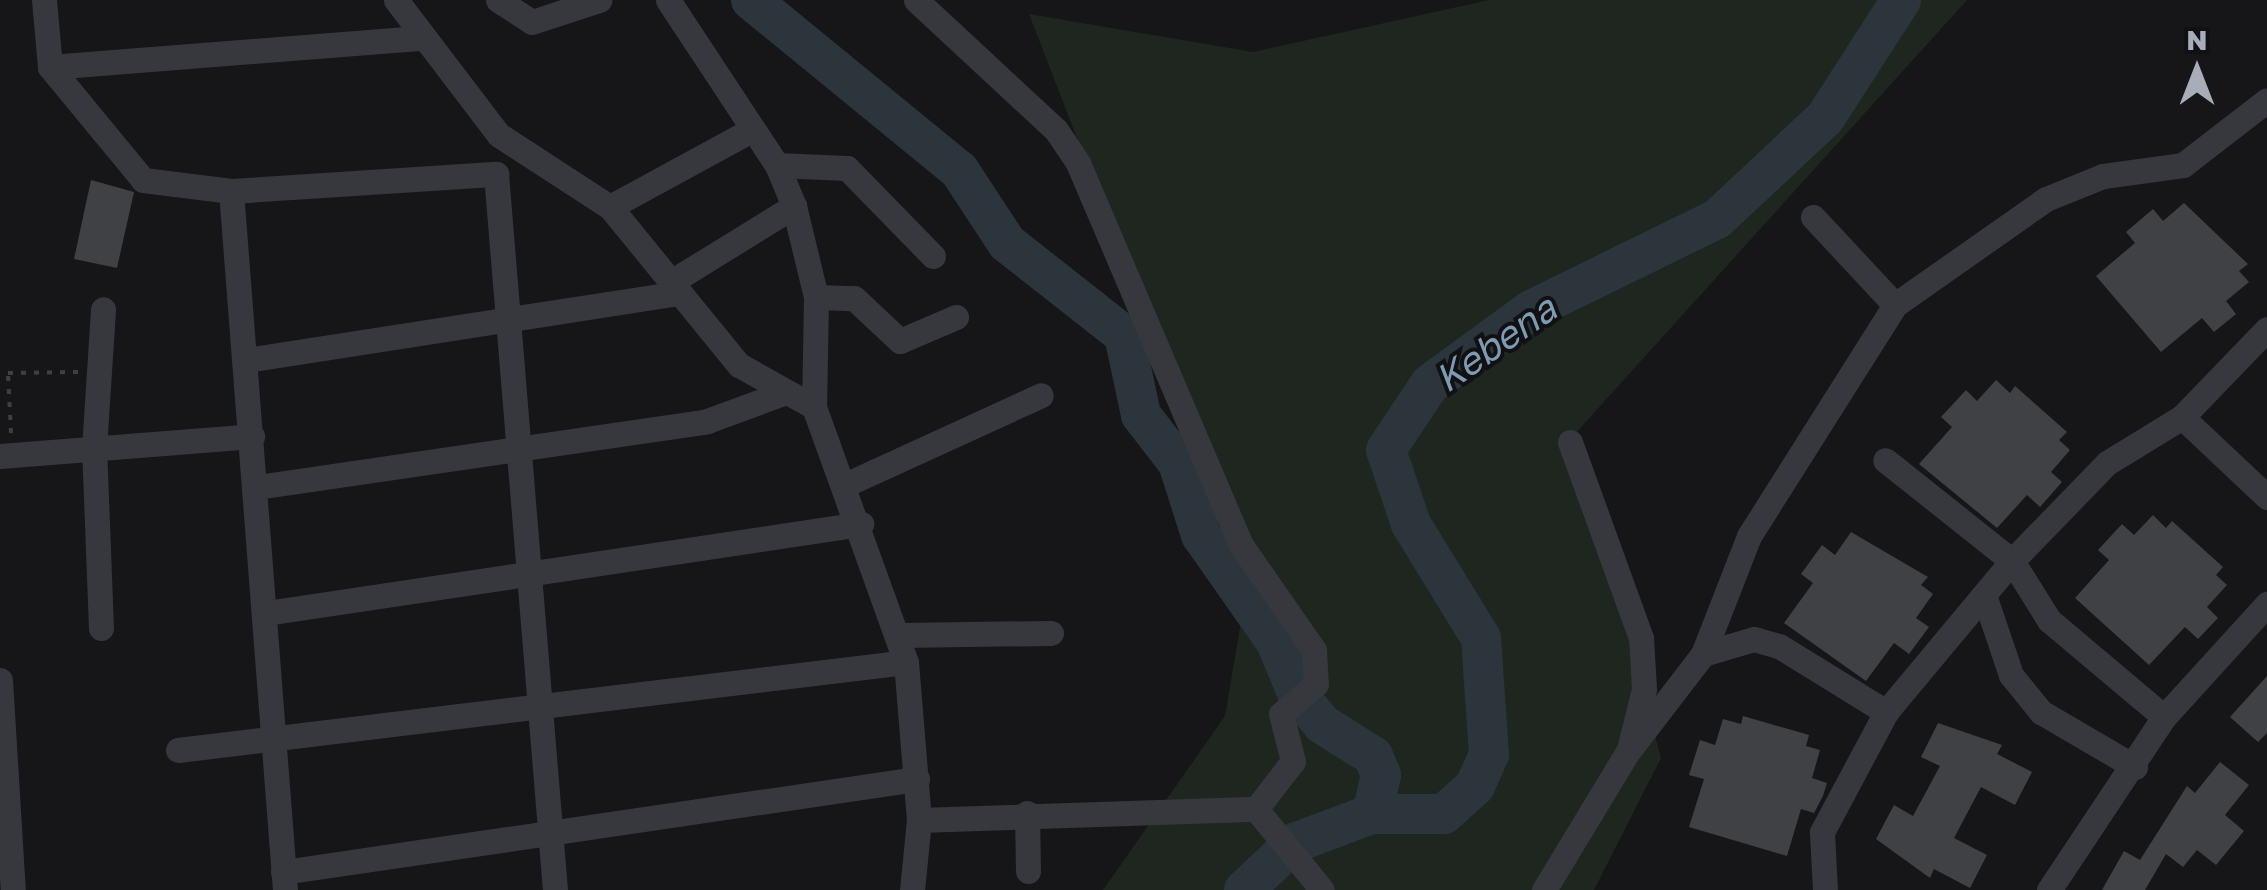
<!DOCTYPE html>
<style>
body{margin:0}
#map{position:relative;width:2267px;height:890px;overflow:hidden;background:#161618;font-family:"Golos Text",sans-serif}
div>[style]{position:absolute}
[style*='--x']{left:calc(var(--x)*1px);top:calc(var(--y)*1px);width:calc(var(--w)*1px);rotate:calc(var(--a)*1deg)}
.green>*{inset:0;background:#1e261f}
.river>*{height:40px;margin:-20px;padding:0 20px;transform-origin:20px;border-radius:20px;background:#2c353c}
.building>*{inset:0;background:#404145}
.path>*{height:4px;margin-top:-2px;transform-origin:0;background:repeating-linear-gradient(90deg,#3d3f44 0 5px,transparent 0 13px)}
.minor>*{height:25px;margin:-12.5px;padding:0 12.5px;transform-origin:12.5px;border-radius:12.5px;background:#37383d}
span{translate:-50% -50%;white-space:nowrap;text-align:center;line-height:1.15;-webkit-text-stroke:8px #111113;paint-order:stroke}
.water-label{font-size:38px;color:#7f9bb3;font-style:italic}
.north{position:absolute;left:2147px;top:20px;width:100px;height:100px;-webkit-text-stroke:8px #111113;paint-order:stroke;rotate:0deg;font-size:28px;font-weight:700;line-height:40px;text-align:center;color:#a8adb8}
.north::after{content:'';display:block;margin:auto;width:35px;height:45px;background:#a8adb8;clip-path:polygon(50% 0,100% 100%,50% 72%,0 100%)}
</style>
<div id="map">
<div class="green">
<div style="clip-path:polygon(1489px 0,1967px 0,1574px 435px,1661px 758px,1594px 890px,1103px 890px,1225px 716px,1248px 580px,1029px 14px,1253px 52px)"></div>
</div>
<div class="river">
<div style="--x:751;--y:0;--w:269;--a:39.3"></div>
<div style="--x:959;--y:170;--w:87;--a:56.7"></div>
<div style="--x:1007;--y:243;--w:149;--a:38.2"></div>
<div style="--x:1124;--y:335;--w:82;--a:78"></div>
<div style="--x:1141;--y:415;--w:61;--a:52.4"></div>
<div style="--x:1178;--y:463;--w:76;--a:72.3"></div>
<div style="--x:1201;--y:535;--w:131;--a:55"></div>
<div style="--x:1276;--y:642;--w:57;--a:67.5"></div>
<div style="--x:1298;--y:695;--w:38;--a:50"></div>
<div style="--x:1322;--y:724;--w:60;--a:32.1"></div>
<div style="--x:1373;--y:756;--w:21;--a:67"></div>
<div style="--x:1381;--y:775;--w:40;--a:103"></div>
<div style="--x:1244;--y:890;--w:69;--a:-43.2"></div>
<div style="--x:1294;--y:843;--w:83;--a:-20.4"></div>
<div style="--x:1372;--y:814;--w:72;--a:0"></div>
<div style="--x:1444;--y:814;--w:42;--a:-42.1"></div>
<div style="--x:1475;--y:786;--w:34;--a:-66"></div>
<div style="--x:1489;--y:755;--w:117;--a:-93.9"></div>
<div style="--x:1481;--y:638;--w:134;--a:-121.6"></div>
<div style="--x:1411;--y:524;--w:78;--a:-108.7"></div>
<div style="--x:1386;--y:450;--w:79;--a:-56.3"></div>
<div style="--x:1430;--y:384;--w:125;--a:-36.2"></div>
<div style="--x:1531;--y:310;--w:207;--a:-26.1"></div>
<div style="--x:1717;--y:219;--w:148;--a:-43.1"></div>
<div style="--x:1825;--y:118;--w:140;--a:-57.2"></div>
</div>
<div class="building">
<div style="clip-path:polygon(91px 180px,134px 192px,117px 268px,74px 259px)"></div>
<div style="clip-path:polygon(2184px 203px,2248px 264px,2239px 271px,2249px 282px,2226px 301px,2236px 314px,2214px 332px,2202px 318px,2161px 352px,2096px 276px,2135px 243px,2126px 232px,2153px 209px,2163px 221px)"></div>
<div style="clip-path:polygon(1996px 380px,2010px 393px,2015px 386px,2067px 432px,2059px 440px,2070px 450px,2051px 472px,2062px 482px,2040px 507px,2027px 495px,1997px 528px,1919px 464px,1952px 427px,1941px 417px,1966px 390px,1977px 401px)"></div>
<div style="clip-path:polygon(2153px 515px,2166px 528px,2172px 521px,2223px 567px,2216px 575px,2227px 585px,2207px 607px,2218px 618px,2198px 639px,2185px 627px,2149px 665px,2075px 598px,2109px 560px,2098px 550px,2122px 524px,2134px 535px)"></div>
<div style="clip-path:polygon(1851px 532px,1928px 577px,1921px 585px,1933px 594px,1916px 618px,1929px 627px,1909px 654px,1894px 643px,1866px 681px,1784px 623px,1813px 583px,1801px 574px,1822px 545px,1835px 555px)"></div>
<div style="clip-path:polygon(2267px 676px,2267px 733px,2258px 742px,2230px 717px)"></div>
<div style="clip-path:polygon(1743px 716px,1809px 735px,1806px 746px,1820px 750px,1812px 778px,1827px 783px,1823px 796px,1814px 813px,1801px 809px,1787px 856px,1689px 827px,1704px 779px,1689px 775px,1700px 740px,1715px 745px,1723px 719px,1741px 724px)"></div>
<div style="clip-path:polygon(1938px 723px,2002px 745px,1997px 754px,2032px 772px,2015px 805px,1981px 787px,1954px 838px,1987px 855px,1970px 888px,1934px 869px,1930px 878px,1876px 839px,1894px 805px,1913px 816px,1940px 766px,1921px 757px)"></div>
<div style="clip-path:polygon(2220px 762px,2249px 785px,2225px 815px,2244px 831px,2216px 865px,2197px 850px,2183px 867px,2166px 854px,2145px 890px,2102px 890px,2124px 851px,2140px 860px,2187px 786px,2195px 793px)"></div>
</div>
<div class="path">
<div style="--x:11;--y:433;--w:60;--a:-92.9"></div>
<div style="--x:8;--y:373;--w:70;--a:-0.8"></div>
</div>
<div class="minor">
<div style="--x:44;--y:0;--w:67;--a:84.9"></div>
<div style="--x:50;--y:67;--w:146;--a:50.5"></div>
<div style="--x:143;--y:180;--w:89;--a:7.1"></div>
<div style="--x:231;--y:191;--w:266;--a:-3.7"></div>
<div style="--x:496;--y:174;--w:718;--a:85.29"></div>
<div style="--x:396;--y:0;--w:170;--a:52.7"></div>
<div style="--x:499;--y:135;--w:132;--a:33"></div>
<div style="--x:610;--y:207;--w:204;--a:50.8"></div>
<div style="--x:739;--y:365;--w:86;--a:29.2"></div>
<div style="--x:814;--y:407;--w:271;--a:70.2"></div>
<div style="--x:906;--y:662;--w:159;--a:85.3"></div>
<div style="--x:919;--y:820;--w:70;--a:95.7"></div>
<div style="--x:498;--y:0;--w:40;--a:32.9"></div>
<div style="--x:532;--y:22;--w:71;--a:-18.2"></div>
<div style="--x:668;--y:0;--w:198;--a:56.6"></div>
<div style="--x:777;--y:165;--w:44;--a:67.5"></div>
<div style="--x:794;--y:206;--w:94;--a:76.4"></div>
<div style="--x:816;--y:297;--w:110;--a:91"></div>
<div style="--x:916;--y:0;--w:191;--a:42.9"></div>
<div style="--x:1056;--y:130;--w:40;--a:56"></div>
<div style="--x:1078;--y:163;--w:415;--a:66.9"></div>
<div style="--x:1241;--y:545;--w:128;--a:55.2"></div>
<div style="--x:1314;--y:650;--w:34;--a:87"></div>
<div style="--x:1316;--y:684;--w:46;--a:139.4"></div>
<div style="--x:1281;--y:714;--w:49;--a:75.7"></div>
<div style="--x:1293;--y:761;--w:61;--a:127.6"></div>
<div style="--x:50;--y:67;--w:370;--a:-4.5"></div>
<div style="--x:777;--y:165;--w:70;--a:2.5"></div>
<div style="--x:847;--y:168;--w:123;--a:45.7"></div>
<div style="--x:231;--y:191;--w:701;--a:85.58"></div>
<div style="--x:610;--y:207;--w:161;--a:-28.6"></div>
<div style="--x:1813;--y:217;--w:120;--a:47"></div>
<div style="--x:671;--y:282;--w:145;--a:-31.7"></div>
<div style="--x:816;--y:297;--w:38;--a:2"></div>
<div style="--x:854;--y:298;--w:63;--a:43.1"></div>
<div style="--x:900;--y:341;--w:61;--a:-23.2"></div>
<div style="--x:246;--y:360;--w:438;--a:-8.8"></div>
<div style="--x:2182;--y:417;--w:117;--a:43.3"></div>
<div style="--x:1570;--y:442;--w:208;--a:70.1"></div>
<div style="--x:1641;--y:638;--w:51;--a:86.6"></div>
<div style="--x:1644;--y:689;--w:62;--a:104"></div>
<div style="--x:0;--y:456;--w:253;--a:-4.5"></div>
<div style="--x:847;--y:484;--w:213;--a:-24.6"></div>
<div style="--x:257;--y:487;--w:455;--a:-8.3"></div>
<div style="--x:707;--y:421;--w:76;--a:-20.1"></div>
<div style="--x:1986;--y:601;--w:78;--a:71.3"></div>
<div style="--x:2011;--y:675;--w:48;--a:51"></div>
<div style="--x:2041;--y:712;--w:109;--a:30.3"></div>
<div style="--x:266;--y:613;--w:602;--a:-8.51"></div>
<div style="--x:101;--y:628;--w:179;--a:-92.2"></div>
<div style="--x:94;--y:449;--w:140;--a:-86.3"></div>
<div style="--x:900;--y:635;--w:151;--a:-0.8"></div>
<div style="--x:1703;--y:654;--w:53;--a:-16.4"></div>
<div style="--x:1754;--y:639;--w:26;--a:16"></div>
<div style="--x:1779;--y:646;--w:126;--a:31.7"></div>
<div style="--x:0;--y:680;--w:210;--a:86.5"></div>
<div style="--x:2164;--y:717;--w:150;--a:-139.9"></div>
<div style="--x:2049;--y:620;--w:70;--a:-122.1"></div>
<div style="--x:2012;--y:561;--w:136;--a:-45.9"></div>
<div style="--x:2107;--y:463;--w:88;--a:-31.5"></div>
<div style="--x:2182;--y:417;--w:122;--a:-46"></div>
<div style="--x:178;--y:750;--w:733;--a:-6.89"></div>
<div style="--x:1027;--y:813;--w:58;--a:89"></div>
<div style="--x:919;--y:820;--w:337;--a:-1.9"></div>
<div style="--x:1256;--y:809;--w:104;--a:50.8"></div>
<div style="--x:283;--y:872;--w:641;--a:-8.35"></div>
<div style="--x:1544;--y:890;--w:160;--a:-58.8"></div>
<div style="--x:1627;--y:753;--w:125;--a:-52.5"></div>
<div style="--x:1703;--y:654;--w:127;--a:-68.7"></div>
<div style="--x:1749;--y:536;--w:273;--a:-57.7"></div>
<div style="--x:1895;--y:305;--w:184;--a:-35.1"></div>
<div style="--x:2046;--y:199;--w:61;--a:-22"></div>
<div style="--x:2103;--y:176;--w:81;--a:-7.8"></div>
<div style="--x:2183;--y:165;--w:106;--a:-37.7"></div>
<div style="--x:1825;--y:890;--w:58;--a:-93"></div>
<div style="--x:1822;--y:832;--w:136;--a:-61.9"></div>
<div style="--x:1886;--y:712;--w:197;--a:-50.2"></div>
<div style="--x:2012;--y:561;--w:162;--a:-141.5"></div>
<div style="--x:2049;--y:890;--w:208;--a:-56.4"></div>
<div style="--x:2164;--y:717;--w:153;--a:-47.7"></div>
</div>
<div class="water-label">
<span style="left:1495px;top:343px;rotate:-35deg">Kebena</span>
</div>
<div class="north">N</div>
</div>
